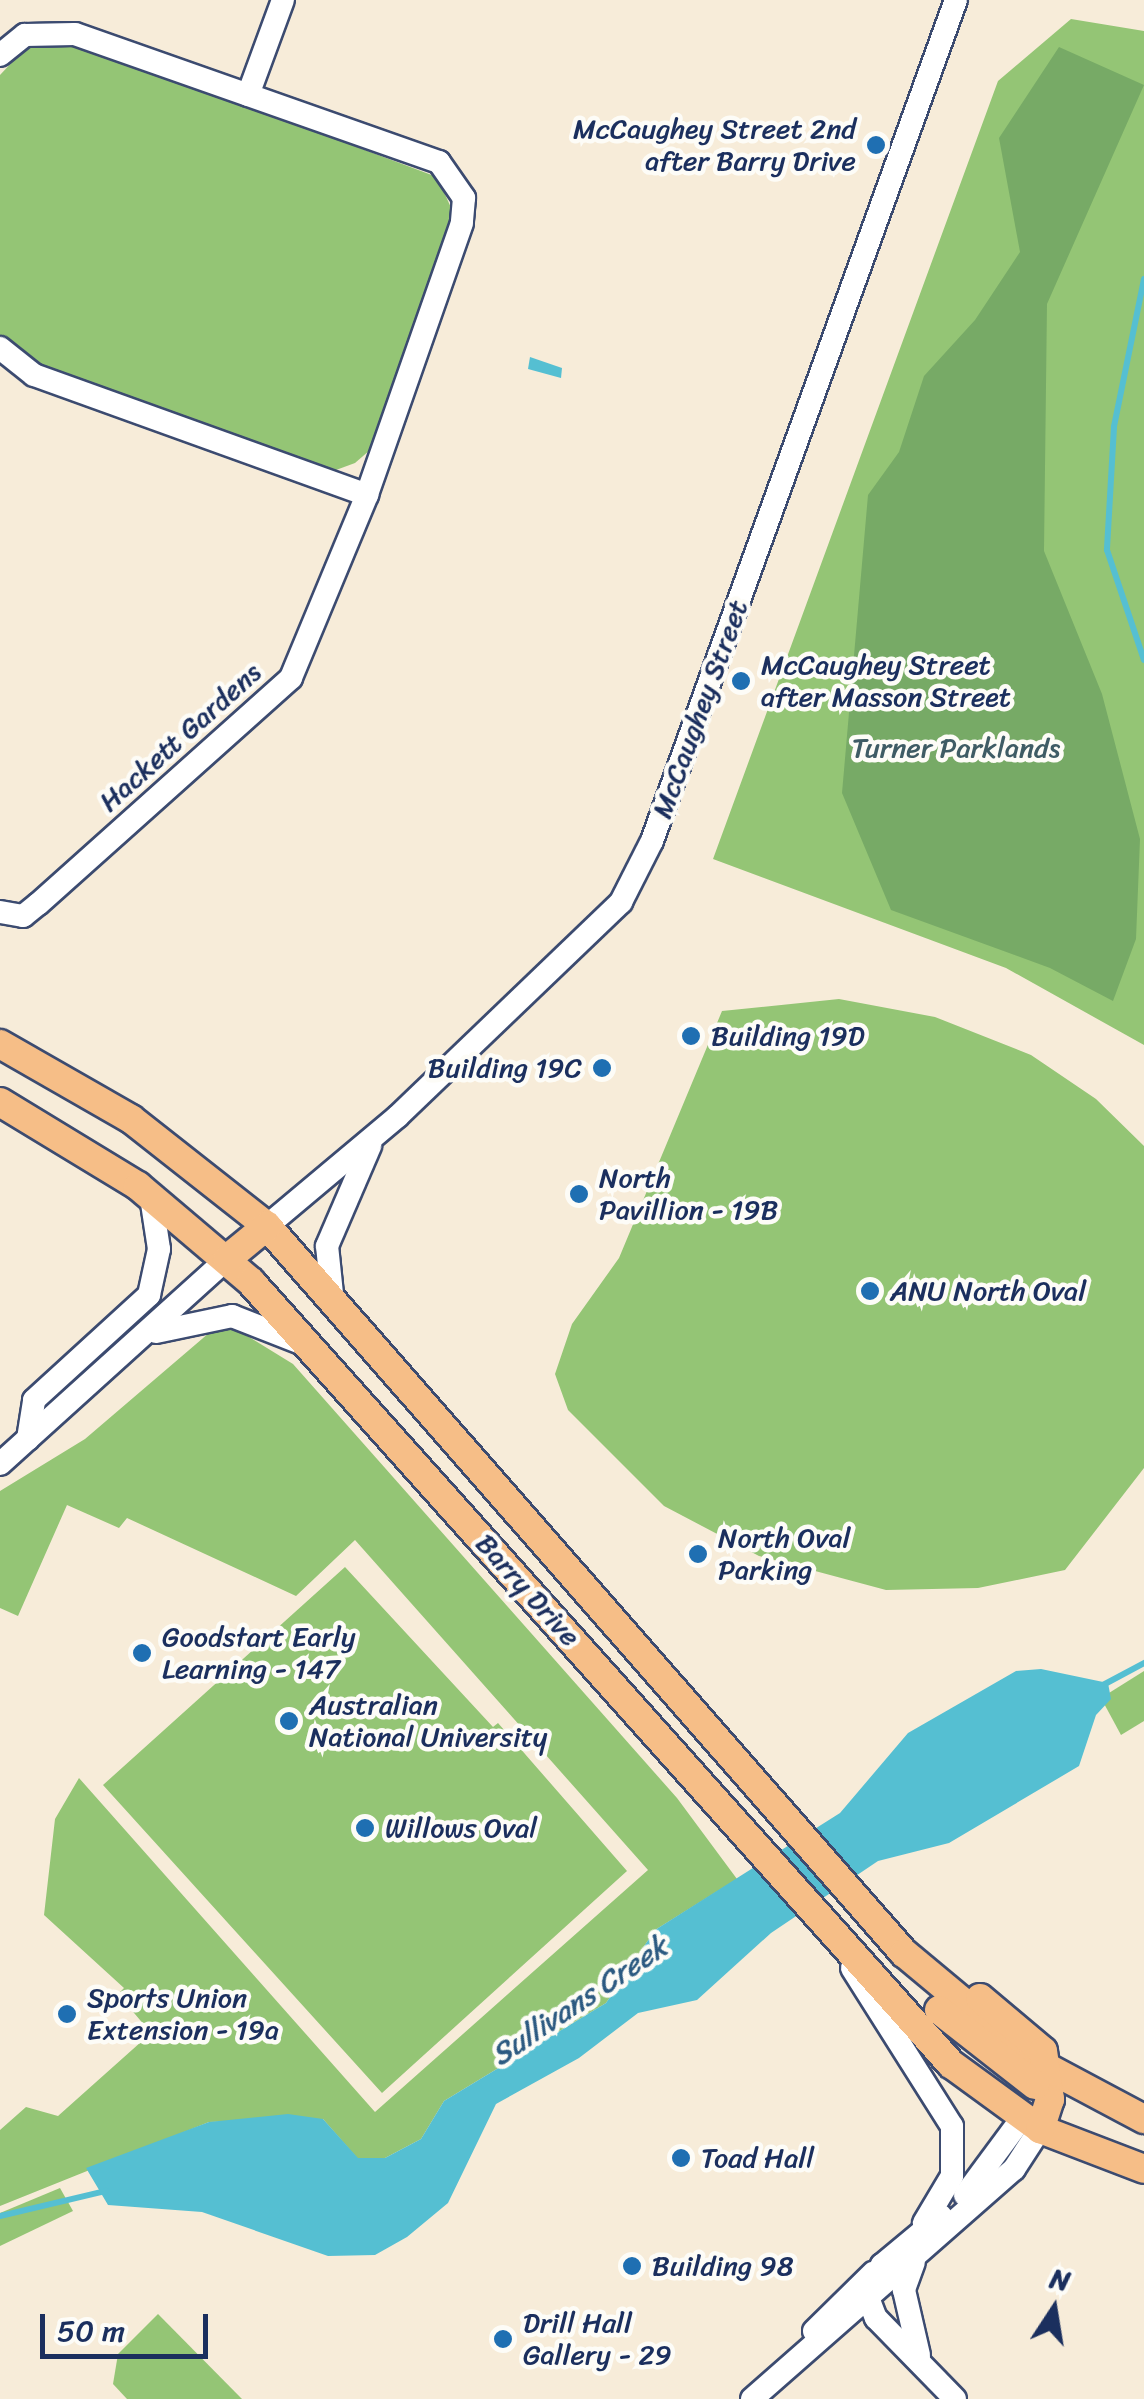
<!DOCTYPE html>
<style>
body{margin:0}
#map{position:relative;width:1144px;height:2399px;overflow:hidden;background:#f7ecd9;font-family:Sriracha,sans-serif}
div>[style]{position:absolute}
[style*='--x']{left:calc(var(--x)*1px);top:calc(var(--y)*1px);width:calc(var(--w)*1px);rotate:calc(var(--a)*1deg)}
.green>*{inset:0;background:#94c575}
.forest>*{inset:0;background:#7a6}
.water>*{inset:0;background:#55bfd2}
.stream>*{height:6px;margin:-3px;padding:0 3px;transform-origin:3px;border-radius:3px;background:#55bfd2}
.roads{filter:drop-shadow(2px 0 #3c4b70) drop-shadow(-2px 0 #3c4b70) drop-shadow(0 2px #3c4b70) drop-shadow(0 -2px #3c4b70)}
.minor>*{height:22px;margin:-11px;padding:0 11px;transform-origin:11px;border-radius:11px;background:#fff}
.major>*{height:28px;margin:-14px;padding:0 14px;transform-origin:14px;border-radius:14px;background:#f6be87}
.dots>*{width:28px;height:28px;translate:-50% -50%;box-sizing:border-box;border:5px solid #fdfcf7;border-radius:50%}
span{translate:-50% -50%;white-space:nowrap;text-align:center;line-height:1.15;-webkit-text-stroke:9px #fdfcf7;paint-order:stroke}
.poi-label{font-size:28px;color:#1b2f5e}
.right{translate:-100% -50%;text-align:right}
.left{translate:0 -50%;text-align:left}
.street-label{font-size:28px;color:#1b2f5e}
.park-label{font-size:28px;color:#3f5c65}
.water-label{font-size:30px;color:#2c5a81;font-style:italic}
.north{position:absolute;left:1004px;top:2259px;width:100px;height:100px;-webkit-text-stroke:8px #fdfcf7;paint-order:stroke;rotate:12deg;font-size:28px;font-weight:700;line-height:40px;text-align:center;color:#1b2f5e}
.north::after{content:'';display:block;margin:auto;width:35px;height:45px;background:#1b2f5e;clip-path:polygon(50% 0,100% 100%,50% 72%,0 100%)}
.scale{position:absolute;left:40px;top:2314px;width:168px;height:45px;box-sizing:border-box;border:5px solid #1b2f5e;border-top:0;padding-left:12px;font-size:30px;line-height:35px;white-space:nowrap;color:#1b2f5e;-webkit-text-stroke:8px #fdfcf7;paint-order:stroke}
</style>
<div id="map">
<div class="green">
<div style="clip-path:polygon(1071px 19px,1144px 31px,1144px 1045px,1006px 968px,713px 859px,998px 81px)"></div>
<div style="clip-path:polygon(32px 41px,74px 41px,437px 177px,453px 212px,449px 235px,370px 450px,355px 463px,336px 470px,48px 371px,0 337px,0 75px)"></div>
<div style="clip-path:polygon(839px 999px,935px 1017px,1031px 1055px,1096px 1099px,1144px 1146px,1144px 1468px,1065px 1570px,978px 1588px,886px 1590px,759px 1556px,664px 1506px,568px 1410px,555px 1374px,572px 1324px,619px 1258px,722px 1011px)"></div>
<div style="clip-path:polygon(223px 1321px,293px 1364px,677px 1798px,737px 1879px,655px 1930px,606px 2003px,444px 2101px,421px 2139px,385px 2158px,358px 2159px,323px 2119px,209px 2122px,0 2206px,0 2130px,26px 2107px,58px 2116px,151px 2033px,118px 1994px,124px 1988px,44px 1915px,55px 1819px,79px 1778px,375px 2112px,648px 1870px,355px 1540px,296px 1596px,127px 1518px,119px 1528px,67px 1505px,18px 1616px,0 1608px,0 1491px,85px 1439px)"></div>
<div style="clip-path:polygon(345px 1567px,493px 1727px,498px 1723px,627px 1871px,382px 2093px,103px 1785px)"></div>
<div style="clip-path:polygon(1144px 1671px,1144px 1721px,1121px 1735px,1101px 1698px)"></div>
<div style="clip-path:polygon(60px 2188px,73px 2211px,0 2246px,0 2213px)"></div>
<div style="clip-path:polygon(158px 2314px,242px 2399px,127px 2399px,113px 2384px,118px 2354px)"></div>
</div>
<div class="forest">
<div style="clip-path:polygon(1059px 47px,1144px 85px,1047px 304px,1044px 551px,1102px 694px,1140px 839px,1136px 939px,1113px 1001px,1050px 968px,891px 910px,842px 793px,868px 495px,899px 452px,924px 376px,975px 320px,1020px 252px,999px 138px)"></div>
</div>
<div class="water">
<div style="clip-path:polygon(530px 357px,562px 368px,561px 378px,528px 369px)"></div>
<div style="clip-path:polygon(1041px 1669px,1108px 1683px,1111px 1699px,1096px 1715px,1079px 1766px,949px 1843px,878px 1861px,771px 1933px,697px 2000px,638px 2013px,579px 2058px,496px 2104px,448px 2203px,407px 2237px,375px 2255px,328px 2256px,202px 2212px,108px 2205px,86px 2168px,209px 2122px,288px 2114px,323px 2119px,358px 2158px,385px 2158px,421px 2139px,444px 2101px,606px 2003px,655px 1930px,840px 1813px,908px 1733px,1016px 1671px)"></div>
</div>
<div class="stream">
<div style="--x:1144;--y:279;--w:151;--a:101.5"></div>
<div style="--x:1114;--y:427;--w:123;--a:93.3"></div>
<div style="--x:1107;--y:550;--w:116;--a:71.4"></div>
<div style="--x:1103;--y:1685;--w:47;--a:-28.2"></div>
<div style="--x:0;--y:2216;--w:109;--a:-13.3"></div>
</div>
<div class="roads">
<div class="minor">
<div style="--x:0;--y:55;--w:32;--a:-39"></div>
<div style="--x:25;--y:35;--w:50;--a:-1.1"></div>
<div style="--x:75;--y:34;--w:386;--a:19.4"></div>
<div style="--x:439;--y:162;--w:44;--a:55.2"></div>
<div style="--x:464;--y:198;--w:25;--a:95"></div>
<div style="--x:462;--y:223;--w:288;--a:109.3"></div>
<div style="--x:367;--y:495;--w:198;--a:112.6"></div>
<div style="--x:291;--y:678;--w:339;--a:138.2"></div>
<div style="--x:38;--y:904;--w:19;--a:141"></div>
<div style="--x:23;--y:916;--w:23;--a:-170"></div>
<div style="--x:248;--y:95;--w:101;--a:-69.8"></div>
<div style="--x:0;--y:348;--w:43;--a:38.5"></div>
<div style="--x:34;--y:375;--w:354;--a:19.8"></div>
<div style="--x:267;--y:1226;--w:171;--a:-40"></div>
<div style="--x:398;--y:1116;--w:309;--a:-43.8"></div>
<div style="--x:621;--y:902;--w:68;--a:-63.1"></div>
<div style="--x:652;--y:841;--w:894;--a:-70.13"></div>
<div style="--x:332;--y:1294;--w:48;--a:-95.9"></div>
<div style="--x:327;--y:1246;--w:109;--a:-66.7"></div>
<div style="--x:156;--y:1332;--w:78;--a:-11.9"></div>
<div style="--x:232;--y:1316;--w:74;--a:21.4"></div>
<div style="--x:28;--y:1439;--w:39;--a:-81"></div>
<div style="--x:34;--y:1400;--w:156;--a:-42.4"></div>
<div style="--x:149;--y:1295;--w:47;--a:-77.7"></div>
<div style="--x:159;--y:1249;--w:53;--a:-98.7"></div>
<div style="--x:0;--y:1464;--w:306;--a:-42.1"></div>
<div style="--x:852;--y:1968;--w:187;--a:57.7"></div>
<div style="--x:952;--y:2126;--w:50;--a:90"></div>
<div style="--x:952;--y:2176;--w:55;--a:120.8"></div>
<div style="--x:965;--y:2195;--w:96;--a:-53.5"></div>
<div style="--x:941;--y:2216;--w:77;--a:140.3"></div>
<div style="--x:882;--y:2265;--w:34;--a:117"></div>
<div style="--x:867;--y:2295;--w:25;--a:69"></div>
<div style="--x:876;--y:2318;--w:113;--a:45.7"></div>
<div style="--x:914;--y:2262;--w:30;--a:110"></div>
<div style="--x:904;--y:2290;--w:67;--a:77"></div>
<div style="--x:814;--y:2331;--w:83;--a:-44.5"></div>
<div style="--x:752;--y:2399;--w:349;--a:-41.3"></div>
<div style="--x:1014;--y:2169;--w:48;--a:-57"></div>
</div>
<div class="major">
<div style="--x:0;--y:1044;--w:151;--a:29.8"></div>
<div style="--x:131;--y:1119;--w:173;--a:38.2"></div>
<div style="--x:267;--y:1226;--w:967;--a:48.78"></div>
<div style="--x:904;--y:1953;--w:165;--a:39.8"></div>
<div style="--x:1031;--y:2059;--w:128;--a:28"></div>
<div style="--x:0;--y:1102;--w:162;--a:31.3"></div>
<div style="--x:138;--y:1186;--w:148;--a:40.3"></div>
<div style="--x:251;--y:1282;--w:1050;--a:48.17"></div>
<div style="--x:951;--y:2064;--w:110;--a:36.1"></div>
<div style="--x:1040;--y:2129;--w:111;--a:21"></div>
<div style="--x:227;--y:1259;--w:52;--a:-39.5"></div>
<div style="--x:980;--y:1998;--w:82;--a:40.1"></div>
<div style="--x:1043;--y:2051;--w:49;--a:81.7"></div>
<div style="--x:1050;--y:2099;--w:32;--a:108"></div>
<div style="--x:939;--y:2010;--w:122;--a:38"></div>
</div>
</div>
<div class="dots">
<div style="left:876px;top:145px;background:#1f6fb2"></div>
<div style="left:741px;top:681px;background:#1f6fb2"></div>
<div style="left:691px;top:1036px;background:#1f6fb2"></div>
<div style="left:602px;top:1068px;background:#1f6fb2"></div>
<div style="left:579px;top:1194px;background:#1f6fb2"></div>
<div style="left:870px;top:1291px;background:#1f6fb2"></div>
<div style="left:698px;top:1554px;background:#1f6fb2"></div>
<div style="left:142px;top:1653px;background:#1f6fb2"></div>
<div style="left:289px;top:1721px;background:#1f6fb2"></div>
<div style="left:365px;top:1828px;background:#1f6fb2"></div>
<div style="left:67px;top:2014px;background:#1f6fb2"></div>
<div style="left:681px;top:2158px;background:#1f6fb2"></div>
<div style="left:632px;top:2266px;background:#1f6fb2"></div>
<div style="left:503px;top:2339px;background:#1f6fb2"></div>
</div>
<div class="poi-label">
<span class="right" style="left:856px;top:145px">McCaughey Street 2nd<br>after Barry Drive</span>
<span class="left" style="left:761px;top:681px">McCaughey Street<br>after Masson Street</span>
<span class="left" style="left:711px;top:1036px">Building 19D</span>
<span class="right" style="left:582px;top:1068px">Building 19C</span>
<span class="left" style="left:599px;top:1194px">North<br>Pavillion - 19B</span>
<span class="left" style="left:890px;top:1291px">ANU North Oval</span>
<span class="left" style="left:718px;top:1554px">North Oval<br>Parking</span>
<span class="left" style="left:162px;top:1653px">Goodstart Early<br>Learning - 147</span>
<span class="left" style="left:309px;top:1721px">Australian<br>National University</span>
<span class="left" style="left:385px;top:1828px">Willows Oval</span>
<span class="left" style="left:87px;top:2014px">Sports Union<br>Extension - 19a</span>
<span class="left" style="left:701px;top:2158px">Toad Hall</span>
<span class="left" style="left:652px;top:2266px">Building 98</span>
<span class="left" style="left:523px;top:2339px">Drill Hall<br>Gallery - 29</span>
</div>
<div class="street-label">
<span style="left:700px;top:709px;rotate:-70deg">McCaughey Street</span>
<span style="left:180px;top:737px;rotate:-42deg">Hackett Gardens</span>
<span style="left:528px;top:1590px;rotate:48deg">Barry Drive</span>
</div>
<div class="park-label">
<span style="left:956px;top:748px">Turner Parklands</span>
</div>
<div class="water-label">
<span style="left:579px;top:2001px;rotate:-34deg">Sullivans Creek</span>
</div>
<div class="north">N</div>
<div class="scale">50 m</div>
</div>
